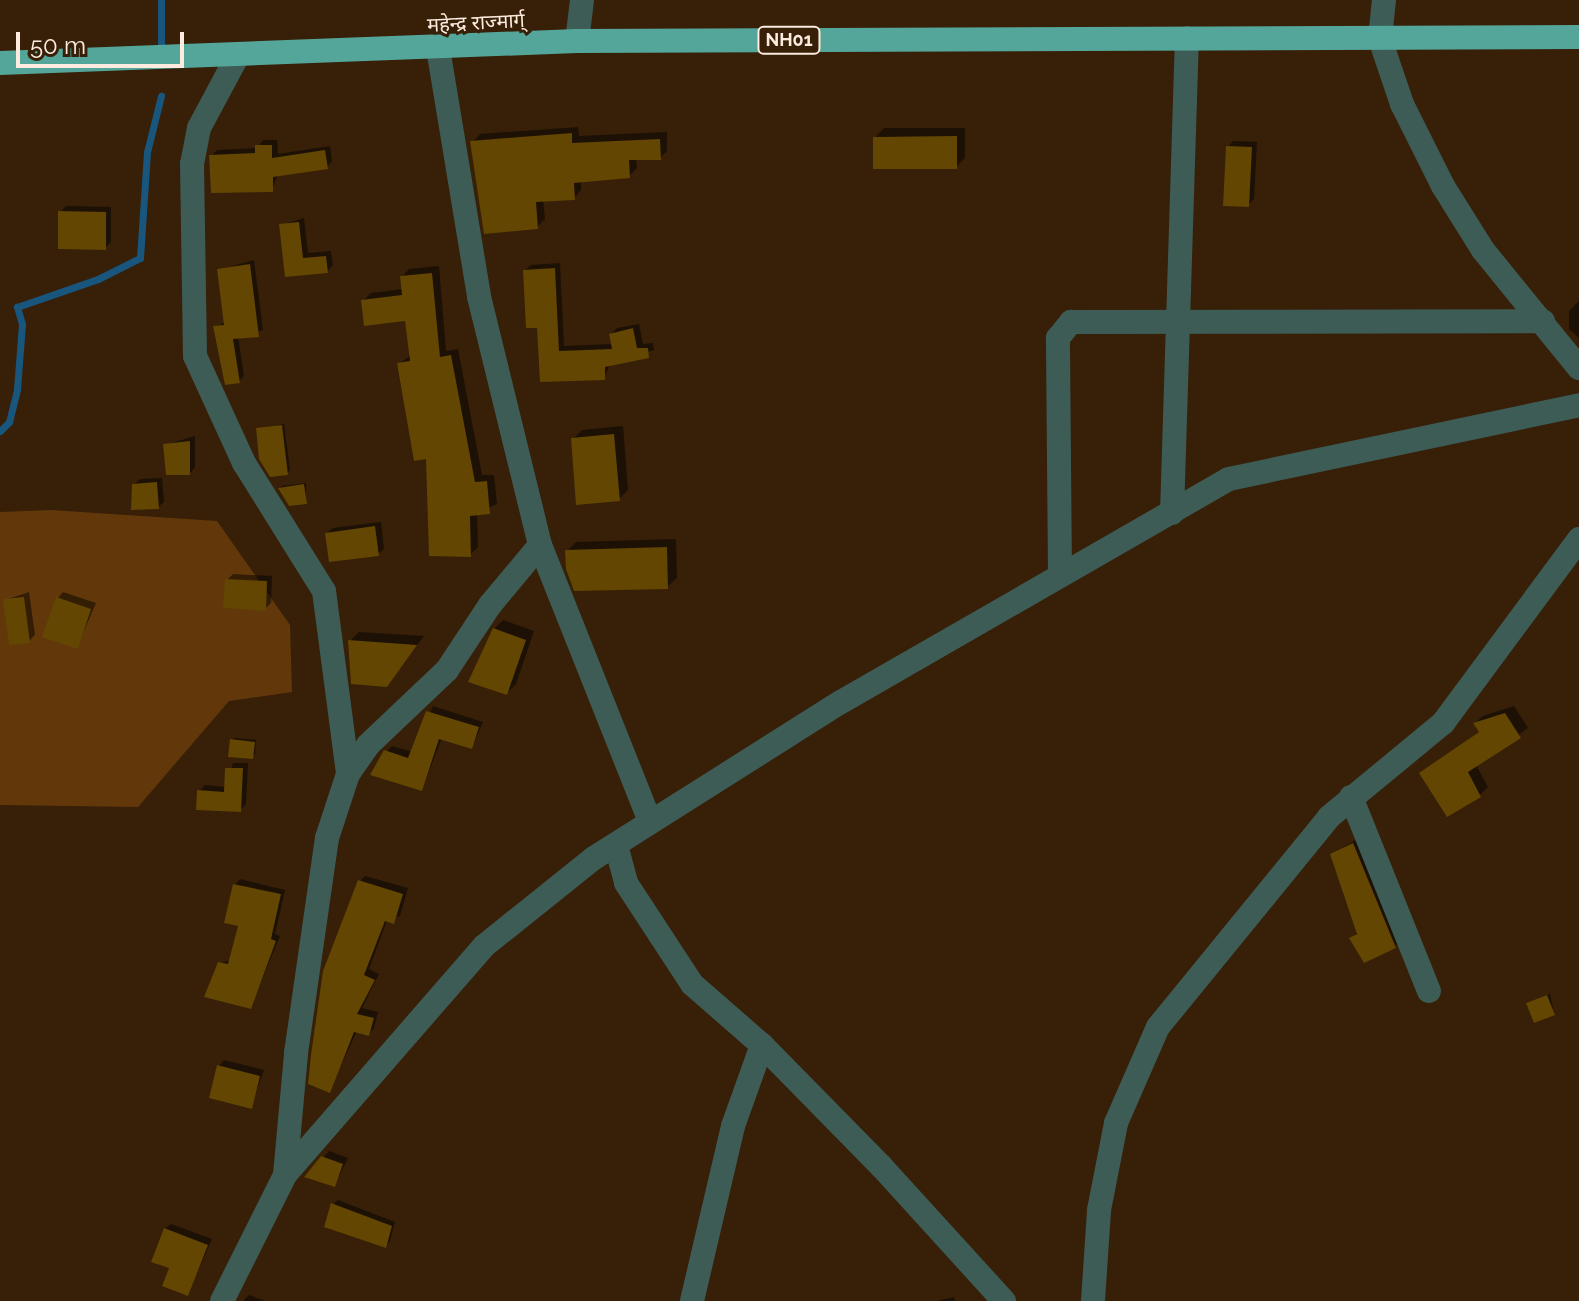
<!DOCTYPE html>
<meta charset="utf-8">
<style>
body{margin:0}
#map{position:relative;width:1579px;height:1301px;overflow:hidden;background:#371f08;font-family:Raleway,"Noto Sans Devanagari",sans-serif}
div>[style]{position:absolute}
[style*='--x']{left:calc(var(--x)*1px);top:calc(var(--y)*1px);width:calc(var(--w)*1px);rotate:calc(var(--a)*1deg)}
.green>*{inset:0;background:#62380b}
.shadow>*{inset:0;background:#0007}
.stream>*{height:7px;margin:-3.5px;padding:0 3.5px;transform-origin:3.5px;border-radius:3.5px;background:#19567d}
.building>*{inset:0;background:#624602}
.minor>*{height:24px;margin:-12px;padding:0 12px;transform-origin:12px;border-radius:12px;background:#3d5c56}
.highway>*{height:24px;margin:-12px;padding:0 12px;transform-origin:12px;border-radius:12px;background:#53a699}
span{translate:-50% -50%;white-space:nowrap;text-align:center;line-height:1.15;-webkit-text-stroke:6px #371f08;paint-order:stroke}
.shield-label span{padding:2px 6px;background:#371f08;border:2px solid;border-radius:6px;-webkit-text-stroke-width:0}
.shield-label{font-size:18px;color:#fcebde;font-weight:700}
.street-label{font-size:20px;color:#fcebde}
.scale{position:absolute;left:16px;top:32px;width:168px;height:36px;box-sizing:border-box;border:4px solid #fcebde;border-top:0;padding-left:10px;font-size:24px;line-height:28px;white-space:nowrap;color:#fcebde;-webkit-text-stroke:6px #371f08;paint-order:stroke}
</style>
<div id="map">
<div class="green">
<div style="clip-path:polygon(51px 510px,217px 521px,290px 625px,292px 692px,229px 701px,138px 807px,0 805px,0 512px)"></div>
</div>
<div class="shadow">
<div style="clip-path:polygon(578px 127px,579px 136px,667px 132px,667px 151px,660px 158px,636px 158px,637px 168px,629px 176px,581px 180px,581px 190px,574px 198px,543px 199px,545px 219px,537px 227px,473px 142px,480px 134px)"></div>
<div style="clip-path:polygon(884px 128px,965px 128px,965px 158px,956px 167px,875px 138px)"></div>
<div style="clip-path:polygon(263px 140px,277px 140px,278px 154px,330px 146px,332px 161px,327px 167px,278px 174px,272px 190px,212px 155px,217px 150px,257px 148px)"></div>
<div style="clip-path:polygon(1233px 141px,1257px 142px,1254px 199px,1248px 205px,1228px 147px)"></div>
<div style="clip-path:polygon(66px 206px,111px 207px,111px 242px,105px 248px,60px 212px)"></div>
<div style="clip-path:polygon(304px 218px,308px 253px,331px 251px,333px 265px,327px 271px,286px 275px,281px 225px)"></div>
<div style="clip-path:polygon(254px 260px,263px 330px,238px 337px,244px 376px,239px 381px,215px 327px,226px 322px,219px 270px)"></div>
<div style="clip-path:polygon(560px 263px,564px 346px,613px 344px,611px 334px,617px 328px,639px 324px,643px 344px,653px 343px,654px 350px,610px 364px,604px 378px,542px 380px,539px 326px,525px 270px,531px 265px)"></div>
<div style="clip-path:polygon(439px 266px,446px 351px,458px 349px,482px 475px,494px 475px,497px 504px,477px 513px,478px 547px,470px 555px,428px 457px,399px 364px,411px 355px,407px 319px,363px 301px,371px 293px,403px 289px,402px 277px,409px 269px)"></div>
<div style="clip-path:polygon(1578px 302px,1579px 302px,1579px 338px,1569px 329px,1569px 311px)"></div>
<div style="clip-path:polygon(284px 424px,290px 470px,287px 473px,258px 429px)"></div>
<div style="clip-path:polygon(623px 426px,628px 490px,619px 499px,573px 439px,582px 430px)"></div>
<div style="clip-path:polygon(195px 436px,195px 467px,190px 473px,165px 445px)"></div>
<div style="clip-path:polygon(162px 478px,164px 502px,158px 507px,134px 485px,140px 479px)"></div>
<div style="clip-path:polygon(306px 483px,306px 502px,280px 488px,282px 486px)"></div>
<div style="clip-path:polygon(381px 522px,384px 549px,378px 554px,327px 533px,333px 528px)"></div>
<div style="clip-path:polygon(676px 539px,677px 578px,667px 587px,567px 551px,576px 542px)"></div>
<div style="clip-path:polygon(233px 574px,272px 576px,271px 603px,265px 609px,227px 580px)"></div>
<div style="clip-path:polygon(29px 592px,35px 635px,29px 641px,5px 600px)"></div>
<div style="clip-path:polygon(63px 592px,96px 603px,77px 647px,58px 598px)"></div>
<div style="clip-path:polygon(503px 620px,534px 631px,516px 684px,507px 693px,494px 629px)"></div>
<div style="clip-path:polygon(359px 632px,424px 636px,386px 685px,350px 641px)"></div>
<div style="clip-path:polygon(433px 706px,483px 722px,472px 747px,442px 738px,422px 789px,386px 752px,392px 746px,413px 752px)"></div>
<div style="clip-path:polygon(1514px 706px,1528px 728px,1476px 765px,1488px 787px,1480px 795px,1422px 774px,1480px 731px,1475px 723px,1483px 716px)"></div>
<div style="clip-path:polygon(234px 738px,256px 740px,255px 755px,232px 740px)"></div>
<div style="clip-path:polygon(233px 763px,248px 763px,246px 804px,240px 810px,199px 791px,205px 785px,226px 787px)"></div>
<div style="clip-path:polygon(1362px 836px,1403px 938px,1394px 947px,1352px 938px,1358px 931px,1332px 854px)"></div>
<div style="clip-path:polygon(365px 876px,408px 888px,400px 916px,387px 920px,369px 969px,379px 974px,362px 1008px,378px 1012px,374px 1028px,369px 1034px,357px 1031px,329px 1091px,360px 881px)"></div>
<div style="clip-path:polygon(240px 879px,285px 890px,275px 934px,280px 936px,251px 1006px,220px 963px,231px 960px,240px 924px,235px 885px)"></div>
<div style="clip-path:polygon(1550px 994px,1554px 1013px,1531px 1001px)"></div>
<div style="clip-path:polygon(224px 1060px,264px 1070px,251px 1106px,219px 1066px)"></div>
<div style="clip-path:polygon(329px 1151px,348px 1158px,335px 1185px,323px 1158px)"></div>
<div style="clip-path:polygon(338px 1200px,395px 1222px,390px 1241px,385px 1246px,333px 1204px)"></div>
<div style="clip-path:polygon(171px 1224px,212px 1239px,188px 1294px,171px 1267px,165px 1229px)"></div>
<div style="clip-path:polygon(249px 1295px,265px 1301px,243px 1301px)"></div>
<div style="clip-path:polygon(954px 1297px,955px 1301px,937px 1301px)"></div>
</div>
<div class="stream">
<div style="--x:161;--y:45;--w:45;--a:-90"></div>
<div style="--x:0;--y:431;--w:13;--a:-45"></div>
<div style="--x:9;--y:422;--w:34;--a:-76"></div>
<div style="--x:17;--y:389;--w:65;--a:-85.6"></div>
<div style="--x:22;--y:324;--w:18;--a:-106"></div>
<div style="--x:17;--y:307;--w:86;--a:-19.1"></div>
<div style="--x:98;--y:279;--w:47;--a:-26.6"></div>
<div style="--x:140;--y:258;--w:106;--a:-86.2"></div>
<div style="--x:147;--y:152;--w:58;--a:-76"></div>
</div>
<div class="building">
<div style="clip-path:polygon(572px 133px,572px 143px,660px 139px,661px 160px,629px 160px,630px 178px,574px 183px,575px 200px,536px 202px,538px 229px,484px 234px,470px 141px)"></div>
<div style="clip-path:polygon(957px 136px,957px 169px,873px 169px,873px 137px)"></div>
<div style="clip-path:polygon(255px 145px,272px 145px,272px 158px,325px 150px,328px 169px,273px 177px,273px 192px,211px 193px,209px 155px,255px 153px)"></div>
<div style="clip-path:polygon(1226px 146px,1252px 147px,1249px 207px,1223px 206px)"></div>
<div style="clip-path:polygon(58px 211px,106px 212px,106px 250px,58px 249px)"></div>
<div style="clip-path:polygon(299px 222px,303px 258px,326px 256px,328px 273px,285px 277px,279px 224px)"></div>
<div style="clip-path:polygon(250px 264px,259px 337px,233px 339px,240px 383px,225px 385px,213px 326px,224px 325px,217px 269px)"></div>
<div style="clip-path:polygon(555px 268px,559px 351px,612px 349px,609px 334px,633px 328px,637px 348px,648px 348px,649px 358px,605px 367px,605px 380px,540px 382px,537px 328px,526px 328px,523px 270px)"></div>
<div style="clip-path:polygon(432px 273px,440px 357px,451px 355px,475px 482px,487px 481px,490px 514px,470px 516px,471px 557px,429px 556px,426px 459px,414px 461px,397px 363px,410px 361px,405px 321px,364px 326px,361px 300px,402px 295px,400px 276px)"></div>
<div style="clip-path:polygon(282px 425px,288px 475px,270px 477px,259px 459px,256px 428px)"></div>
<div style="clip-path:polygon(614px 434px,620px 501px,576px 505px,571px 438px)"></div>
<div style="clip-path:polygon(190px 441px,190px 475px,166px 475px,163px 444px)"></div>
<div style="clip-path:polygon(157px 482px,159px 509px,131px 510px,132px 484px)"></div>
<div style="clip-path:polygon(304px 484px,307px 504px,289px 506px,278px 488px)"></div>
<div style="clip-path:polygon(375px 526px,379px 556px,329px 562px,325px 533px)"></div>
<div style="clip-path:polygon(667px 547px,668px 589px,574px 591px,566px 569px,565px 550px)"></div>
<div style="clip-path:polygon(225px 579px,267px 581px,266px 611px,223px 608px)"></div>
<div style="clip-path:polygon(24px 597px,30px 643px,9px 645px,3px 599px)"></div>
<div style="clip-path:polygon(56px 597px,91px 609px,78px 649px,42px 637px)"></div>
<div style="clip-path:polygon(493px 628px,526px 640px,507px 695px,468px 682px)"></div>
<div style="clip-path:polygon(348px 640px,417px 645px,387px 687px,351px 684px)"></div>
<div style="clip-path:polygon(426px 711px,479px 727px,472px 749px,439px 739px,422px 791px,370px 775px,384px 750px,408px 758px)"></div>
<div style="clip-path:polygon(1505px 713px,1521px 738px,1468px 772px,1481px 797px,1447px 817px,1419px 773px,1479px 732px,1473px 723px)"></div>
<div style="clip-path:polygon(230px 739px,255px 742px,253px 759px,228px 757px)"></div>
<div style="clip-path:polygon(225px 768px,243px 768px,241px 812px,196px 810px,197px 790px,224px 792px)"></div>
<div style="clip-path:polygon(1353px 843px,1396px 948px,1364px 963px,1349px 938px,1357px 934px,1330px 854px)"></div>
<div style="clip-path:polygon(358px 880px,403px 894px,394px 924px,385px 921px,364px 975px,375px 980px,357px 1014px,374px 1018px,369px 1036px,354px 1032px,330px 1093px,308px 1084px,311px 1055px,323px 971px)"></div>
<div style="clip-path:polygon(233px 884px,281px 894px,271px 939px,276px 941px,251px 1009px,204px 997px,218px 962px,228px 964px,238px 926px,224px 923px)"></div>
<div style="clip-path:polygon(1547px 995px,1555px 1015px,1534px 1023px,1526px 1003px)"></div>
<div style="clip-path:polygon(217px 1065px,260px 1076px,252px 1109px,209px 1098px)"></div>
<div style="clip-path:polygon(321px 1156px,343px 1164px,335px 1187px,304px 1177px)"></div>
<div style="clip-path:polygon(331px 1203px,392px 1226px,386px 1248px,324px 1227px)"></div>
<div style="clip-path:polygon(164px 1228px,208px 1245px,188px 1296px,162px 1286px,169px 1268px,151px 1262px)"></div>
</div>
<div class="minor">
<div style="--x:1384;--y:0;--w:39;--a:96"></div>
<div style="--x:1380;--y:39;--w:69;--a:71.3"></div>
<div style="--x:1402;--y:104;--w:92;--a:63.4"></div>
<div style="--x:1443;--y:186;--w:75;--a:58"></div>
<div style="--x:1483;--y:250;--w:152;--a:50.9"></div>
<div style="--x:577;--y:41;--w:41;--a:-83"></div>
<div style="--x:238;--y:55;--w:83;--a:118.1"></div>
<div style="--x:199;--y:128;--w:37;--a:101"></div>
<div style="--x:192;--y:164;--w:192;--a:89.1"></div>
<div style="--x:195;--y:356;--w:118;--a:65.4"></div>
<div style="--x:244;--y:463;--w:151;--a:58"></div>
<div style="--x:324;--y:591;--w:185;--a:82.5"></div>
<div style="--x:1172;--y:513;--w:475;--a:-88.2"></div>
<div style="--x:540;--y:545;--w:298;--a:68.3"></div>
<div style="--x:1060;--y:575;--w:237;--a:-90.5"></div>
<div style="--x:1058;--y:338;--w:21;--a:-51"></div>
<div style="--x:1071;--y:322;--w:472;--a:-0.1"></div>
<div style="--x:1351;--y:797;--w:209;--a:68.1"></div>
<div style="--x:616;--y:845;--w:39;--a:75"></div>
<div style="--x:626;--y:883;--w:121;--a:56.8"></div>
<div style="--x:692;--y:984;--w:93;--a:41.1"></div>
<div style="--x:762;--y:1045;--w:170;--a:45.5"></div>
<div style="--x:881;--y:1166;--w:183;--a:47.7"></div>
<div style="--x:285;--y:1175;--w:303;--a:-49"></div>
<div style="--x:484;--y:946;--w:141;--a:-38.7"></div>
<div style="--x:594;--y:858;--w:292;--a:-32.3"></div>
<div style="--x:841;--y:702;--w:448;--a:-29.9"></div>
<div style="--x:1229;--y:479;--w:358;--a:-11.9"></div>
<div style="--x:222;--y:1301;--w:141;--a:-63.4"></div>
<div style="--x:285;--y:1175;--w:122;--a:-84.8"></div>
<div style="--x:296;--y:1053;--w:217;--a:-81.8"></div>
<div style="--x:327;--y:838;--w:67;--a:-71.8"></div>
<div style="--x:348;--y:774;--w:35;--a:-55"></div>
<div style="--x:368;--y:745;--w:109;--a:-43.5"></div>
<div style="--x:447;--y:670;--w:78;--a:-56.5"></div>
<div style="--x:490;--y:605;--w:78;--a:-50.2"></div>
<div style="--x:540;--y:545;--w:256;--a:-103.8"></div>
<div style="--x:479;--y:296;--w:250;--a:-99.4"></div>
<div style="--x:692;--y:1301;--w:180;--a:-76.8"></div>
<div style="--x:733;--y:1126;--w:86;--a:-70.3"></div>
<div style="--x:1093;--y:1301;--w:91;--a:-86.2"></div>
<div style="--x:1099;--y:1210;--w:89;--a:-78.9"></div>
<div style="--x:1116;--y:1123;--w:105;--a:-66.4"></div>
<div style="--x:1158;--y:1027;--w:271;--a:-50.8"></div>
<div style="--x:1329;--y:817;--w:148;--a:-39.5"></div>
<div style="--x:1443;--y:723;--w:229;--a:-53.5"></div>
</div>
<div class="highway">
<div style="--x:0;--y:63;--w:577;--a:-2.18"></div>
<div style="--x:577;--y:41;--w:1002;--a:-0.23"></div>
</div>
<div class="shield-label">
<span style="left:789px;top:40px">NH01</span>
</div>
<div class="street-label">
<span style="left:476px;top:23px;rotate:-3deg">महेन्द्र राज्मार्ग्</span>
</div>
<div class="scale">50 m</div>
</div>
